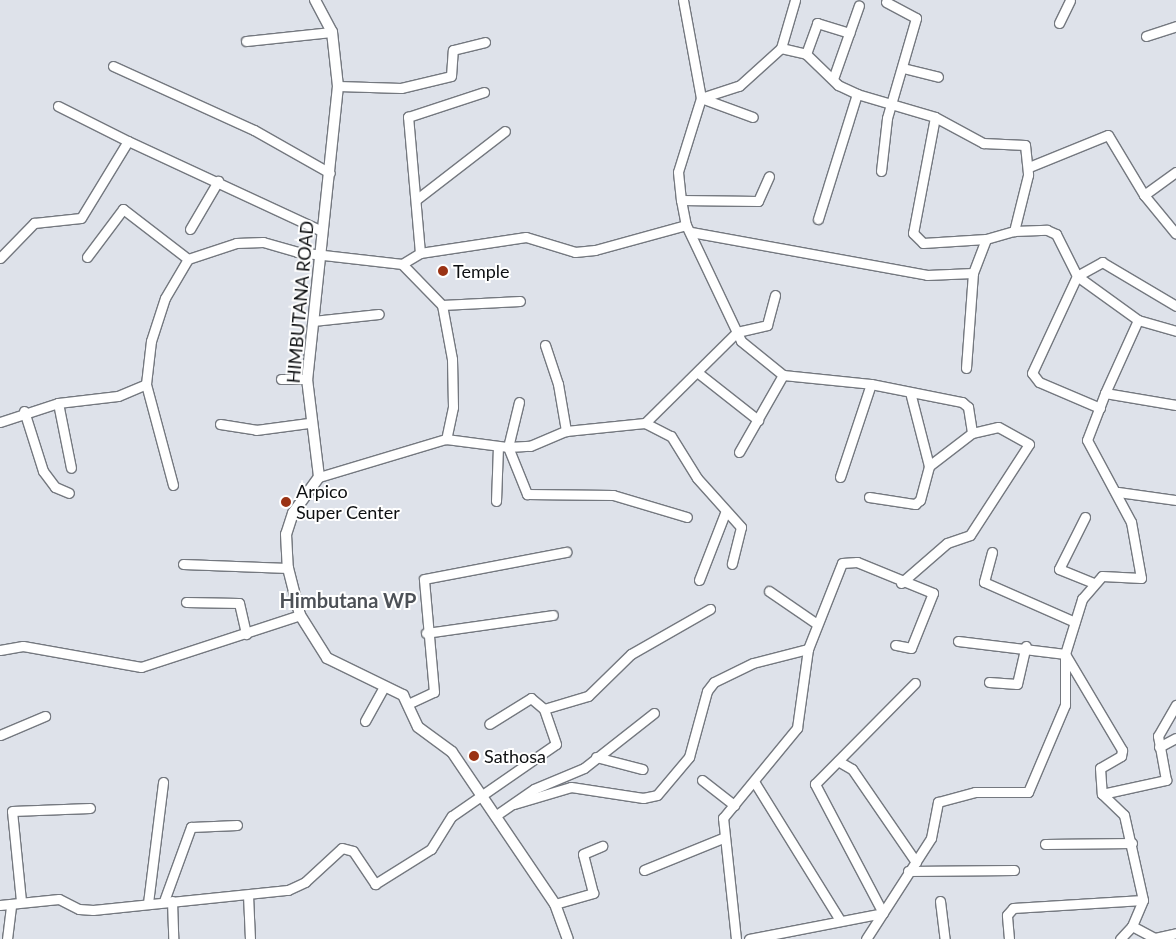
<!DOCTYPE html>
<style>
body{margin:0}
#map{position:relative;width:1176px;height:939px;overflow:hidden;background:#dee2ea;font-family:Lato,sans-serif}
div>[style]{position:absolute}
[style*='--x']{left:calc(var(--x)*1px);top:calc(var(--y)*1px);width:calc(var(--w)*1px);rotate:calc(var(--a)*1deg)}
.roads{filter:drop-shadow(1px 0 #74787f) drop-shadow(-1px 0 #74787f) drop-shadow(0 1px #74787f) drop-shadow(0 -1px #74787f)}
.minor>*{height:9px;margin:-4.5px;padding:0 4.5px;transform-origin:4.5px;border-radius:4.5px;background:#fff}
.tertiary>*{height:10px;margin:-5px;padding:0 5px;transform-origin:5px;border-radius:5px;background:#fff}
.dots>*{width:14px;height:14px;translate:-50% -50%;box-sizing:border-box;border:2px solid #fff;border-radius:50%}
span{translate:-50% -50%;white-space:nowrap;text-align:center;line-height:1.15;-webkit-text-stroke:4px #fff;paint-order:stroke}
.poi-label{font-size:18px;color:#0d0f11}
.left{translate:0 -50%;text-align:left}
.street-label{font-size:18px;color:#0d0f11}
.quarter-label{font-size:20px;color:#4d5157;font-weight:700}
</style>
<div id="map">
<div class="roads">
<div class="minor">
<div style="--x:683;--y:0;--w:100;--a:79.6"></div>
<div style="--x:701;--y:98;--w:77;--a:107.3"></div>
<div style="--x:678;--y:172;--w:28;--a:84"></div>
<div style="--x:681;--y:200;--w:25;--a:79"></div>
<div style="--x:686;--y:225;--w:128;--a:64.6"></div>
<div style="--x:741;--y:341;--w:54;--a:39"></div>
<div style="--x:783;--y:375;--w:88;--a:5.8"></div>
<div style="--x:871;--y:384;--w:93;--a:11.2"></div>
<div style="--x:962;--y:402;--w:8;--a:40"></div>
<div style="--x:968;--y:407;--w:26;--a:81"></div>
<div style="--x:1059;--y:23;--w:25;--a:-64"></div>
<div style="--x:1146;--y:36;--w:32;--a:-18"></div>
<div style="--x:246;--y:41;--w:86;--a:-6"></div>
<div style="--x:781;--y:48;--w:50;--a:-73.7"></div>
<div style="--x:806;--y:54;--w:33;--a:-70"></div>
<div style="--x:817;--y:23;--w:34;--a:17"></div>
<div style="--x:113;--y:66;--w:155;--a:24.4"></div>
<div style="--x:254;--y:130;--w:87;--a:29.5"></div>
<div style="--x:903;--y:68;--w:36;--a:14"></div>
<div style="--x:833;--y:79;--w:78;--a:-70.6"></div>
<div style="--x:338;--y:86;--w:63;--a:1.8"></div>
<div style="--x:401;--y:88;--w:51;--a:-13.5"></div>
<div style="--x:451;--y:76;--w:26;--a:-86"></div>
<div style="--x:453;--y:50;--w:33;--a:-14"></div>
<div style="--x:701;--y:98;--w:40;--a:-18"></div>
<div style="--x:739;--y:86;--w:57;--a:-42.1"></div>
<div style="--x:781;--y:48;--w:26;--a:13"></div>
<div style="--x:806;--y:54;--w:45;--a:44.1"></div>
<div style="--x:838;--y:85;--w:21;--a:25"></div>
<div style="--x:857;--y:94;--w:81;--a:16.4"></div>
<div style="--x:935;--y:117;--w:55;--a:28.4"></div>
<div style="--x:983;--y:143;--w:42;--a:2.7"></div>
<div style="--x:1025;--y:145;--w:30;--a:84"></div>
<div style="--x:1028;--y:175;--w:58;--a:104"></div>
<div style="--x:701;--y:98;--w:55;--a:20.1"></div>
<div style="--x:58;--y:106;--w:78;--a:26.6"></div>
<div style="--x:935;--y:117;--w:118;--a:100.7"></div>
<div style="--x:913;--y:233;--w:14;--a:45"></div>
<div style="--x:923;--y:243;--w:63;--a:-3.6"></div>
<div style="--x:1029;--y:167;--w:85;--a:-22.1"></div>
<div style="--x:1108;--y:135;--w:70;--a:59"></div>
<div style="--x:1144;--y:195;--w:50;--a:50.6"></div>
<div style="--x:881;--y:171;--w:53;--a:-83.5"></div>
<div style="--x:887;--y:118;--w:104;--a:-73.8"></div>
<div style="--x:916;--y:18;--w:34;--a:-152"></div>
<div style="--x:1144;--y:195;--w:39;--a:-36"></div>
<div style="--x:417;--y:199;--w:111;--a:-37.7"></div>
<div style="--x:681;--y:200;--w:77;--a:0.7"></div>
<div style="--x:758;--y:201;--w:27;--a:-66"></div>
<div style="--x:818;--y:219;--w:131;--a:-72.7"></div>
<div style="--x:190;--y:229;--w:56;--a:-59.7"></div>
<div style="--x:691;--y:232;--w:240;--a:10.3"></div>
<div style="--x:927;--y:275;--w:46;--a:-2.5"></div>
<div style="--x:973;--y:273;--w:36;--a:-69"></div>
<div style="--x:986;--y:239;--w:29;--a:-16"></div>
<div style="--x:1014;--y:231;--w:33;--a:-2"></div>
<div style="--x:1047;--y:230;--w:10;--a:24"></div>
<div style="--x:1056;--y:234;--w:47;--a:63.4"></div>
<div style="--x:1077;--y:276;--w:75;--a:35.8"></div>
<div style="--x:1138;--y:320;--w:80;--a:114.3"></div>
<div style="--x:1105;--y:393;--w:72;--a:9.6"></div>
<div style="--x:420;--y:253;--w:137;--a:-95"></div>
<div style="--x:408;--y:117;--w:80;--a:-18.2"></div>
<div style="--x:87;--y:257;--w:60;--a:-53.1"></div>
<div style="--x:123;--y:209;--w:82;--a:37.6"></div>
<div style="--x:0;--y:258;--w:49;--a:-45.8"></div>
<div style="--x:34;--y:223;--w:47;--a:-6.1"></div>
<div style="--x:81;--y:218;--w:90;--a:-58.6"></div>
<div style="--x:128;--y:141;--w:214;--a:24.9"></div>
<div style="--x:402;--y:264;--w:57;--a:45.7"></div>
<div style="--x:442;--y:305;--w:55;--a:79.5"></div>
<div style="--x:452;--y:359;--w:48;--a:88.8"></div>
<div style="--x:453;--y:407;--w:33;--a:102"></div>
<div style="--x:442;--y:305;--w:78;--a:-2.9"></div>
<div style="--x:1138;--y:320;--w:40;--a:16"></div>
<div style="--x:313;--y:321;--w:66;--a:-6.1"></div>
<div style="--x:737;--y:332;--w:31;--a:-13"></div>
<div style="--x:767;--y:325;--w:31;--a:-75"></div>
<div style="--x:545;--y:345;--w:41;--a:71.6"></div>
<div style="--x:558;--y:384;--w:48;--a:80.3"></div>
<div style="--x:966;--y:368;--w:95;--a:-85.8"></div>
<div style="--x:697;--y:372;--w:78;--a:38.2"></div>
<div style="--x:281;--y:379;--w:26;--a:0"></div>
<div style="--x:519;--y:402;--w:46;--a:103.7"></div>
<div style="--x:508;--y:447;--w:51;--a:68"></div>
<div style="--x:527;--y:494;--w:86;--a:0.7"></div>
<div style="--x:613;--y:495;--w:77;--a:16.6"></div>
<div style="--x:58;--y:403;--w:66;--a:78.7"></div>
<div style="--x:1100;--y:408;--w:66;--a:-156.9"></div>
<div style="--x:1039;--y:382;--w:11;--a:-128"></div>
<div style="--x:1032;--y:373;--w:107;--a:-65.1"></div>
<div style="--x:1077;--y:276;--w:29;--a:-29"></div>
<div style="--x:1102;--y:262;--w:86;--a:30.7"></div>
<div style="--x:24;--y:411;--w:63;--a:72.4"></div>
<div style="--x:43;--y:471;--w:20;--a:53"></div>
<div style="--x:55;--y:487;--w:15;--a:23"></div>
<div style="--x:0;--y:422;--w:61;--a:-18.1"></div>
<div style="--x:58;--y:403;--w:60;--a:-6.7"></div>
<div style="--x:118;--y:396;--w:30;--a:-23"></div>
<div style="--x:645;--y:423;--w:29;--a:27"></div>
<div style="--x:671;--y:436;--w:49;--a:58.2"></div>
<div style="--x:697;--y:478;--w:66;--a:48.1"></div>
<div style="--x:741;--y:527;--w:38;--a:104"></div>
<div style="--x:220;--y:424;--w:36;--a:9"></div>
<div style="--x:256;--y:430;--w:53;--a:-7.5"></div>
<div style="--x:739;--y:452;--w:89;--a:-60.3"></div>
<div style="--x:319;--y:477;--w:133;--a:-16.7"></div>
<div style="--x:446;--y:439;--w:63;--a:7.4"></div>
<div style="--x:508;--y:447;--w:22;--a:-3"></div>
<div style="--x:530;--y:446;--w:39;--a:-23"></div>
<div style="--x:566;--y:431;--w:79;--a:-5.8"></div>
<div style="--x:645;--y:423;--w:129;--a:-44.7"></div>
<div style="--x:840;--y:477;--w:98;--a:-71.6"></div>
<div style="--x:173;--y:485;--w:105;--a:-105"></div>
<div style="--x:146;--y:384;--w:43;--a:-83.4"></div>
<div style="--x:151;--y:341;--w:45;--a:-72"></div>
<div style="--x:165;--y:298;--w:45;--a:-59.5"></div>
<div style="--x:188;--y:259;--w:51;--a:-18.4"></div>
<div style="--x:236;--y:243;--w:27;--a:-2"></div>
<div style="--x:263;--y:242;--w:35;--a:16"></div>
<div style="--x:297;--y:252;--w:106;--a:6.5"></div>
<div style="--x:402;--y:264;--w:21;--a:-31"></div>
<div style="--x:420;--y:253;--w:107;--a:-8.6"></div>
<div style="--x:526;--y:237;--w:51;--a:17"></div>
<div style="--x:575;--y:252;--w:20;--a:-6"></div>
<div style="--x:595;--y:250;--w:94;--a:-15.4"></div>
<div style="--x:1118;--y:492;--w:59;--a:7.9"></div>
<div style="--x:869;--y:497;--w:47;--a:8.7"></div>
<div style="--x:915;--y:504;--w:6;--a:-39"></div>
<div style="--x:920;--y:500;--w:35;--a:-75"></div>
<div style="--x:929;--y:466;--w:76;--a:-104.4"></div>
<div style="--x:496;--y:501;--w:54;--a:-87.9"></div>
<div style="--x:1085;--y:517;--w:58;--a:116.6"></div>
<div style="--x:1059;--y:569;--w:37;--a:22"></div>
<div style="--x:992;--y:552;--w:31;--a:105"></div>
<div style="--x:984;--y:582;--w:99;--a:23.7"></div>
<div style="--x:183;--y:564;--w:105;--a:2.2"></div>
<div style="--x:699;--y:580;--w:72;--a:-68.8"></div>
<div style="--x:901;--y:583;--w:61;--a:-41"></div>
<div style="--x:947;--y:543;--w:24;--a:-19"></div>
<div style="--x:970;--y:535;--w:108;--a:-57"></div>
<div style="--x:1029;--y:444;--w:35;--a:-151"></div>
<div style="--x:998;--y:427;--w:27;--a:167"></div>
<div style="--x:972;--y:433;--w:54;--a:142.5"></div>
<div style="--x:769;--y:591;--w:58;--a:34.5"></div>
<div style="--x:186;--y:602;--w:53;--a:1.1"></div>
<div style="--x:239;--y:603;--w:32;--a:77"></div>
<div style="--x:426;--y:633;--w:128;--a:-8.1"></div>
<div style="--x:958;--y:641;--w:108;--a:6.9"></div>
<div style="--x:1065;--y:654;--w:112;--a:59.3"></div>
<div style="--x:1122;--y:750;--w:6;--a:99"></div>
<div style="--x:1121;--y:756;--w:24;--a:150"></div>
<div style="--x:1100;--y:768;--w:26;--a:86"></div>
<div style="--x:0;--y:650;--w:23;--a:-10"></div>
<div style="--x:23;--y:646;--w:120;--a:10.1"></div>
<div style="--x:141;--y:667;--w:167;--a:-18.1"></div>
<div style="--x:989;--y:682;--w:28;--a:4"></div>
<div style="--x:1017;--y:684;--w:39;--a:-77"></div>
<div style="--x:410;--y:703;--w:26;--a:-25"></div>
<div style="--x:434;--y:692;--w:113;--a:-95.1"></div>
<div style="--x:424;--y:579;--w:145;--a:-10.8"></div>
<div style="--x:544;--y:709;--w:46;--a:-16.5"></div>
<div style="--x:588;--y:696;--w:60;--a:-44.3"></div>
<div style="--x:631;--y:654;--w:91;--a:-29.7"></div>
<div style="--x:365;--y:721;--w:38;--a:-61"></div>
<div style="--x:0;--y:735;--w:49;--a:-22.9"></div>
<div style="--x:1159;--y:747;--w:19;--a:-28"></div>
<div style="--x:596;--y:757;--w:48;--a:14.6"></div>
<div style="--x:838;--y:761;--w:16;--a:30"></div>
<div style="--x:852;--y:769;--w:113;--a:55.5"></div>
<div style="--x:702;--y:780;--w:41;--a:38"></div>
<div style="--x:755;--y:783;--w:161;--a:58.2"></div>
<div style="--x:514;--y:804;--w:59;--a:-16.6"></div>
<div style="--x:571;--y:787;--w:73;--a:8.7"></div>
<div style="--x:643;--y:798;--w:14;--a:-12"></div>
<div style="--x:657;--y:795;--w:50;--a:-49.9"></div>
<div style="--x:689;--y:757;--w:68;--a:-74.7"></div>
<div style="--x:707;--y:691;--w:11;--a:-52"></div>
<div style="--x:714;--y:682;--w:43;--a:-26"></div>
<div style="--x:753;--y:663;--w:57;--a:-14.3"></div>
<div style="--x:495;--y:816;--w:47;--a:-34.7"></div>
<div style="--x:534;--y:789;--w:54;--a:-22.8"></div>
<div style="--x:584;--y:768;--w:89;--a:-38.2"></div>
<div style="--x:1045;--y:844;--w:87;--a:-0.7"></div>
<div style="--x:644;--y:870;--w:85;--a:-22.1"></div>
<div style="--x:908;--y:871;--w:106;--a:-0.5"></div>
<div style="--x:248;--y:895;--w:44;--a:87.4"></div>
<div style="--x:21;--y:901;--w:90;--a:-95.7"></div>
<div style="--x:12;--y:811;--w:78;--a:-2.2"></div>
<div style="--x:164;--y:901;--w:79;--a:-70"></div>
<div style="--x:191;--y:827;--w:46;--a:-2.5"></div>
<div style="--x:172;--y:901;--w:38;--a:88"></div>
<div style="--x:940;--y:901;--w:38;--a:83"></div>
<div style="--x:148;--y:903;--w:122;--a:-82.9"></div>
<div style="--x:555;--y:904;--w:40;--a:-16"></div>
<div style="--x:593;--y:893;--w:40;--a:-104.4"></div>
<div style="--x:583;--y:854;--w:21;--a:-23"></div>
<div style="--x:0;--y:905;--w:59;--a:-5.8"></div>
<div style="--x:59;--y:899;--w:22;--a:27"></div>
<div style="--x:79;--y:909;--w:14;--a:4"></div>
<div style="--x:93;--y:910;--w:196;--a:-5.9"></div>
<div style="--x:288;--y:890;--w:19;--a:-25"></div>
<div style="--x:305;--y:882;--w:50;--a:-42.6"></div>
<div style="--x:342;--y:848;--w:11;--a:15"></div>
<div style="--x:353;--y:851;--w:40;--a:56"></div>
<div style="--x:375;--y:884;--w:66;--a:-32"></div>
<div style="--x:431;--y:849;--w:39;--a:-58"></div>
<div style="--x:452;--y:816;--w:126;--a:-34.7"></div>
<div style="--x:556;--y:744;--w:37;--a:-109"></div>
<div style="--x:544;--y:709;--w:17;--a:-140"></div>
<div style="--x:531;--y:698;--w:49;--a:148.2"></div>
<div style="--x:1132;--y:926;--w:26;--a:28"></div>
<div style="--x:1155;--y:938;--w:22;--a:-13"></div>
<div style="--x:7;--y:939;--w:35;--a:-83"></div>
<div style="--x:736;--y:939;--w:122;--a:-96.1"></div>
<div style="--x:723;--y:818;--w:117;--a:-50.6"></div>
<div style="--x:797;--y:728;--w:80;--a:-82.1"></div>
<div style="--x:808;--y:649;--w:92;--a:-68.4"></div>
<div style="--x:842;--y:563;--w:15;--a:-4"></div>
<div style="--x:857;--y:562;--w:82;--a:22.2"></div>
<div style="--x:933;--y:593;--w:59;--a:111.8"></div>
<div style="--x:911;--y:648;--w:16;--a:-169"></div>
<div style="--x:749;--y:939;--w:136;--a:-11"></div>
<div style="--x:883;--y:913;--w:146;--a:-117.8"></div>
<div style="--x:815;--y:784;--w:142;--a:-45.3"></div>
<div style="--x:866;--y:939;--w:120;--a:-57.2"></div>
<div style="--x:931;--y:838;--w:37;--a:-79"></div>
<div style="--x:938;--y:802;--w:38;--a:-15"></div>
<div style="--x:975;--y:792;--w:53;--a:0"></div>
<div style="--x:1028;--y:792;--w:95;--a:-67"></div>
<div style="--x:1065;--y:705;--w:51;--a:-90"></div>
<div style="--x:1065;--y:654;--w:58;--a:-72.8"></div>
<div style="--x:1082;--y:599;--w:30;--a:-49"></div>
<div style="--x:1102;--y:576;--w:39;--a:3"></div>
<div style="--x:1141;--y:578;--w:57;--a:-100.1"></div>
<div style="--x:1131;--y:522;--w:93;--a:-118.2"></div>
<div style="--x:1087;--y:440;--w:50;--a:-69"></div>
<div style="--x:1009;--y:939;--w:24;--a:-95"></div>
<div style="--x:1007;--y:915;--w:9;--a:-49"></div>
<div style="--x:1013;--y:908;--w:130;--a:-3.5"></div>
<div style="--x:1120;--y:939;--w:18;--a:-47"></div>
<div style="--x:1132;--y:926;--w:28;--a:-67"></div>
<div style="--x:1143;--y:900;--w:87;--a:-102.6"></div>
<div style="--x:1124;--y:815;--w:30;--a:-136"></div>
<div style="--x:1102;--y:794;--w:66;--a:-12.3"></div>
<div style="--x:1166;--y:780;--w:45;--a:-100.3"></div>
<div style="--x:1158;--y:736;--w:36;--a:-60"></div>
</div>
<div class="tertiary">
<div style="--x:315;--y:0;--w:36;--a:62"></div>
<div style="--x:332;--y:32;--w:54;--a:83.7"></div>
<div style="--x:338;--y:86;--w:295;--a:96"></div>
<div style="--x:307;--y:379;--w:99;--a:83"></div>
<div style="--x:319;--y:477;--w:44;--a:125.8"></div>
<div style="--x:293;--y:513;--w:22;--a:108"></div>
<div style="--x:286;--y:534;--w:34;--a:87"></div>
<div style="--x:288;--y:568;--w:49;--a:75.7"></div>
<div style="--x:300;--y:615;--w:51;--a:57.9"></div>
<div style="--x:327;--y:658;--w:85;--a:26"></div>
<div style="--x:403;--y:695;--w:35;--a:65"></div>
<div style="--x:418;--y:727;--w:42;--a:36.3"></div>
<div style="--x:452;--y:752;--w:184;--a:55.9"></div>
<div style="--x:555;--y:904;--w:37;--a:70"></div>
</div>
</div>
<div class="dots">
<div style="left:443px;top:271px;background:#9a3213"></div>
<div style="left:286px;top:502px;background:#9a3213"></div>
<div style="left:474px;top:756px;background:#9a3213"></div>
</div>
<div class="poi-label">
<span class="left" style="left:453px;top:271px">Temple</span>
<span class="left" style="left:296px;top:502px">Arpico<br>Super Center</span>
<span class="left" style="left:484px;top:756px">Sathosa</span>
</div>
<div class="street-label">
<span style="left:300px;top:302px;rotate:-85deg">HIMBUTANA ROAD</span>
</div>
<div class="quarter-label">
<span style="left:348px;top:600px">Himbutana WP</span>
</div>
</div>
